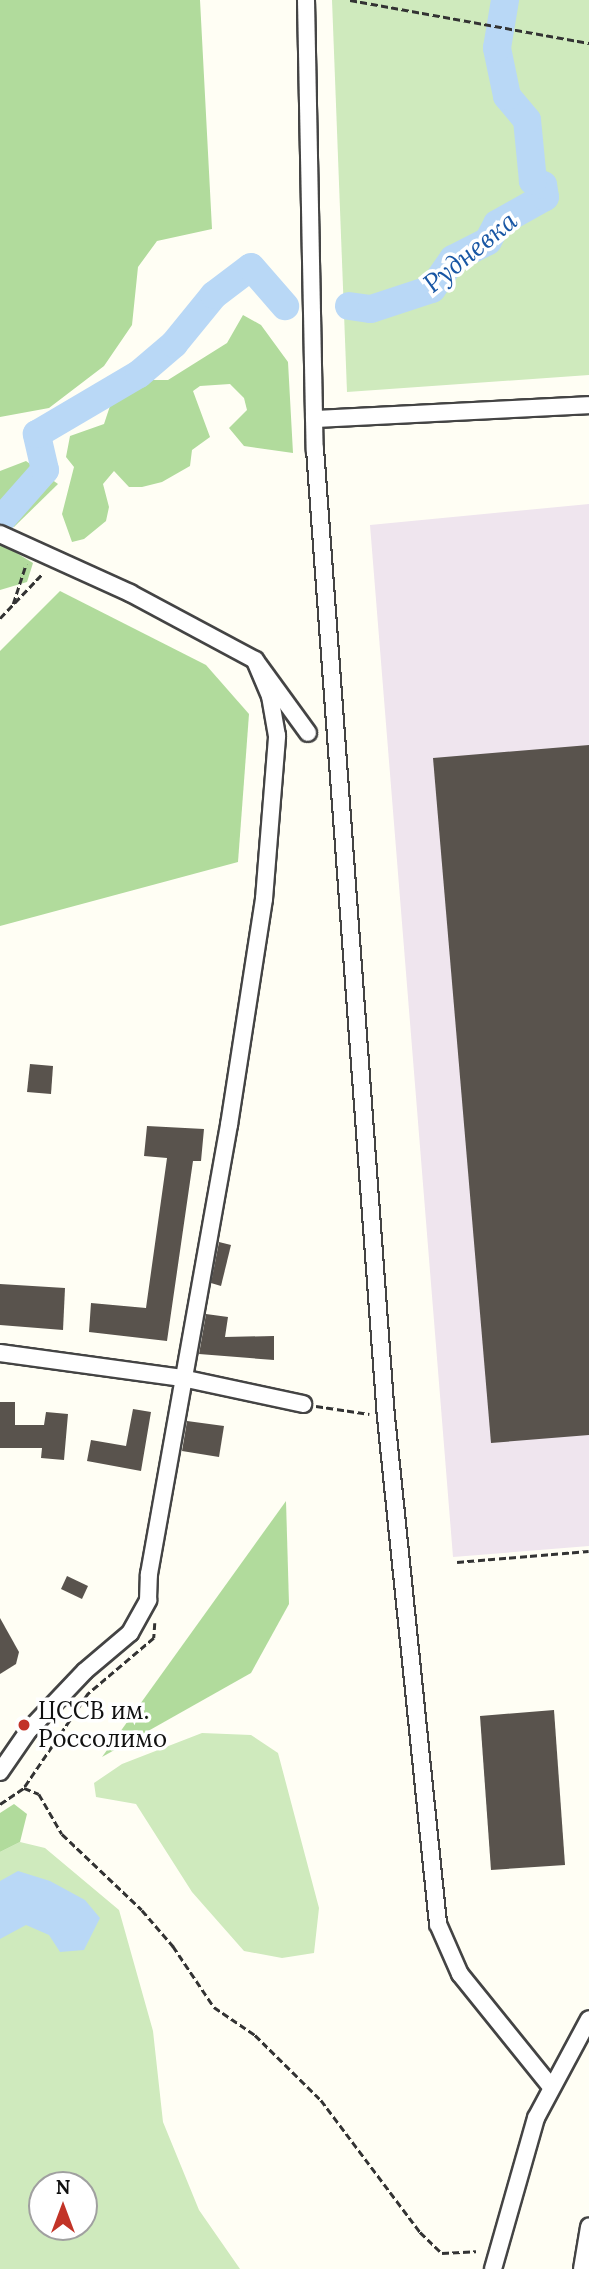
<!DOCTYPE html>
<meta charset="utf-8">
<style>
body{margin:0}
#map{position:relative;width:589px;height:2269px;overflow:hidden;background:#fffef4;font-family:Lora,serif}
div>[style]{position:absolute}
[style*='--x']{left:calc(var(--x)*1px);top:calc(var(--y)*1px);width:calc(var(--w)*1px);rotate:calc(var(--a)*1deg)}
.industrial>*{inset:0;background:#efe5ee}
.green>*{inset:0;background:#cfeabd}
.forest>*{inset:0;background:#b1db9c}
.water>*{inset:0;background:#b9d8f6}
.river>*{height:28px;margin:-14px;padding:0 14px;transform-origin:14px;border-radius:14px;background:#b9d8f6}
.building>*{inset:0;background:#59534d}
.path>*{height:2.5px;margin-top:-1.25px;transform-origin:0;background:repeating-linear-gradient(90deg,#333 0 7px,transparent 0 10.5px)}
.roads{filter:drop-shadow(2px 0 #444) drop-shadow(-2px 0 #444) drop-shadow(0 2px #444) drop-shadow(0 -2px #444)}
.minor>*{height:16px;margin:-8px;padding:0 8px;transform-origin:8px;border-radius:8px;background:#fff}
.dots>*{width:19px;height:19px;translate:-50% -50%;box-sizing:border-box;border:4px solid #fff;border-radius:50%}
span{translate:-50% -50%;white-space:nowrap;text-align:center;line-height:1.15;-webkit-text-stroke:7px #fff;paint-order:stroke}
.poi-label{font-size:24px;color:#111}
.left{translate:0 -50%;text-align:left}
.water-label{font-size:26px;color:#1856a4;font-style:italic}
.north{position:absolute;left:28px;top:2171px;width:70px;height:70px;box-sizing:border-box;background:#fff;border:2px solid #a0a0a0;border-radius:50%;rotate:0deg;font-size:19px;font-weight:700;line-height:28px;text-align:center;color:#111}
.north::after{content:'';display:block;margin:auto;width:24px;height:32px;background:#c23327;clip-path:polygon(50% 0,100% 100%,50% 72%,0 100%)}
</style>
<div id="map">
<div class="industrial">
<div style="clip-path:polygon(589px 504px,589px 1546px,453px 1557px,370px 525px)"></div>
</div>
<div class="green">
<div style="clip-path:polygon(332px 0,589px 0,589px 375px,347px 392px)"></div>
<div style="clip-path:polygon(202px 1733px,251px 1735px,278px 1753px,319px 1908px,314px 1953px,282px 1958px,244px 1951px,192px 1892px,136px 1804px,96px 1797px,94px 1783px,122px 1764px)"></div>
<div style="clip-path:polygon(evenodd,20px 1842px,45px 1848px,119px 1910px,153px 2031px,163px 2122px,199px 2210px,240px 2269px,0 2269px,0 1852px,20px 1842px,42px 2185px,84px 2185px,84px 2227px,42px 2227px,42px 2185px)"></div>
</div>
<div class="forest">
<div style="clip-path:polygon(0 0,200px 0,212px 229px,157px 241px,138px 267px,132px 325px,104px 366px,49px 408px,0 417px)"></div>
<div style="clip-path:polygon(243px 315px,261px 325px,288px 362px,293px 453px,244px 446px,229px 428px,247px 410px,244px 398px,230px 384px,200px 386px,193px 391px,210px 437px,192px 450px,190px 466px,162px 482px,142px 487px,129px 487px,114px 471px,103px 484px,109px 507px,106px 521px,84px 539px,72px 542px,62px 514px,74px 467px,66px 457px,70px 436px,104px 424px,111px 403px,151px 380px,168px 380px,227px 343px)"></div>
<div style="clip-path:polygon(26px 461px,58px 484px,14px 527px,0 519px,0 471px)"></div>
<div style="clip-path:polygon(0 543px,33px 563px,27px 582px,0 590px)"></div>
<div style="clip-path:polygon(60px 591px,206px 665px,249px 714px,238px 862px,0 926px,0 651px)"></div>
<div style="clip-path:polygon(286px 1501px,289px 1604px,251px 1673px,102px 1757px)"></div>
<div style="clip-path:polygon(14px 1804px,27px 1814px,20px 1842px,0 1852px,0 1813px)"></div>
</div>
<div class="water">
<div style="clip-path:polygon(18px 1871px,50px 1881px,85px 1900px,100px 1918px,84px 1950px,60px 1952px,49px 1935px,26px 1925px,0 1939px,0 1881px)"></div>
</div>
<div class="river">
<div style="--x:349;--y:306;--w:22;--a:8"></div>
<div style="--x:371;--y:309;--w:64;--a:-18.2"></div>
<div style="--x:432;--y:289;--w:37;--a:-55"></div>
<div style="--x:453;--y:259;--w:39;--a:-27"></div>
<div style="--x:488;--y:241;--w:19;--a:-62"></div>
<div style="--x:497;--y:224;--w:55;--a:-29.4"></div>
<div style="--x:545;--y:197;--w:12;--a:-99"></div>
<div style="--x:543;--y:185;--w:11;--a:-158"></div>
<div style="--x:533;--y:181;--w:61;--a:-95.6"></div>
<div style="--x:527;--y:120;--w:31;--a:-130"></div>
<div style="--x:507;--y:96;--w:49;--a:-101.8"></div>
<div style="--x:497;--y:48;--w:49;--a:-80.5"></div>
<div style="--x:0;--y:521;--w:68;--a:-48.6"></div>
<div style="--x:45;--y:470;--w:37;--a:-103"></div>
<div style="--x:37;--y:434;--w:118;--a:-30.5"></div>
<div style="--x:139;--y:374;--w:46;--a:-40.6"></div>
<div style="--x:174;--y:344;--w:63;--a:-50.8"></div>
<div style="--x:214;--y:295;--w:46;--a:-37.1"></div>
<div style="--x:251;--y:267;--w:52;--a:48.9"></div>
</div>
<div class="building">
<div style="clip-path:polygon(589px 745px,589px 1435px,491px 1443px,433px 758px)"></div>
<div style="clip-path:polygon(30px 1064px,53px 1066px,51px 1094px,27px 1092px)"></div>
<div style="clip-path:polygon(147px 1126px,204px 1129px,201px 1161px,193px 1161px,167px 1341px,89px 1332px,91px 1303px,146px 1308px,167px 1158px,144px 1156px)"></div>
<div style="clip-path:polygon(219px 1242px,231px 1245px,221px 1286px,211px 1283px)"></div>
<div style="clip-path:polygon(0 1284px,65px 1288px,63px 1330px,0 1325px)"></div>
<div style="clip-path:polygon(206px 1314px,228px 1317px,225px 1337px,274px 1336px,274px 1360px,199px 1354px)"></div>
<div style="clip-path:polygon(0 1402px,15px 1402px,15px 1425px,44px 1425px,46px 1412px,68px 1414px,64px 1460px,41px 1458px,42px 1448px,0 1448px)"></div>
<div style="clip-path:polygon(133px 1409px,151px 1412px,141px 1471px,87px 1461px,91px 1440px,126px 1446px)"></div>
<div style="clip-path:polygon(187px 1421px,224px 1426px,219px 1457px,182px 1451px)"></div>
<div style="clip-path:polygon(67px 1576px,88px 1586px,82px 1599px,61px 1589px)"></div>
<div style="clip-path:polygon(0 1618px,19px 1652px,16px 1664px,0 1674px)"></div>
<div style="clip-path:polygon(554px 1710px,565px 1865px,491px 1870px,480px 1716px)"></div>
</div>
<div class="path">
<div style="--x:350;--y:0;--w:243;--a:10.2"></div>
<div style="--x:13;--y:604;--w:42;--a:-72"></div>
<div style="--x:0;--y:618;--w:62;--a:-46.3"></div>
<div style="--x:316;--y:1406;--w:54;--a:8.6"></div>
<div style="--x:457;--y:1562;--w:132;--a:-4.8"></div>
<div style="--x:155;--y:1623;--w:15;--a:94"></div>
<div style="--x:154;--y:1638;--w:87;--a:139.7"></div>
<div style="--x:88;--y:1694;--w:114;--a:124.2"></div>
<div style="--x:24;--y:1788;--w:16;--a:22"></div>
<div style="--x:39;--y:1794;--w:46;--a:60.1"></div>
<div style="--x:62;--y:1834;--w:110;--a:43.5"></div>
<div style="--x:142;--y:1910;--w:48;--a:49.3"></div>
<div style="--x:173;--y:1946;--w:73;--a:56.1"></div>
<div style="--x:214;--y:2007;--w:50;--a:34.3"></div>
<div style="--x:255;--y:2035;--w:93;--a:44.6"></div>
<div style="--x:321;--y:2100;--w:165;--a:53.1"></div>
<div style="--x:420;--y:2232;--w:30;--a:44"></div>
<div style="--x:442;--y:2253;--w:34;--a:-3"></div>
<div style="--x:0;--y:1804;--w:29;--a:-34"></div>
</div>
<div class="roads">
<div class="minor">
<div style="--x:306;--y:0;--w:449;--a:88.9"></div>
<div style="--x:315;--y:449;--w:971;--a:85.81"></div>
<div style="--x:386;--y:1417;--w:510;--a:84.14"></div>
<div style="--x:438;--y:1924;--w:55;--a:66.3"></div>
<div style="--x:460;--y:1974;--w:146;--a:51.1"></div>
<div style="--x:314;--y:419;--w:275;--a:-2.9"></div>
<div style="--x:0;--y:534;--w:143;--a:24.4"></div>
<div style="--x:130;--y:593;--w:142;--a:28.2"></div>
<div style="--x:255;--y:660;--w:90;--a:54"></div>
<div style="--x:0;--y:1353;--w:184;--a:7.8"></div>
<div style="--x:182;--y:1378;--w:124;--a:12.1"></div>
<div style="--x:0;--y:1772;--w:51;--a:-55.4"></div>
<div style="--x:29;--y:1730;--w:81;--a:-46.5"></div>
<div style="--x:85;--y:1671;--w:59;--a:-40.2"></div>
<div style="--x:130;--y:1633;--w:38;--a:-61"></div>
<div style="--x:148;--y:1600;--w:26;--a:-88"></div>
<div style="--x:149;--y:1574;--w:456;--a:-79.9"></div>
<div style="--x:229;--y:1125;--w:229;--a:-81.2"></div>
<div style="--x:264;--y:899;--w:164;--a:-85.4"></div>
<div style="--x:277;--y:736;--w:41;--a:-99.9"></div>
<div style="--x:270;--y:696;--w:39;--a:-113"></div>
<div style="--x:493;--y:2269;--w:157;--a:-74.1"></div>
<div style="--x:536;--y:2118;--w:112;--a:-61.8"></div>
<div style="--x:582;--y:2269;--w:43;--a:-80.5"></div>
</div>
</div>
<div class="dots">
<div style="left:24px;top:1725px;background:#c23327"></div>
</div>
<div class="poi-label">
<span class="left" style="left:38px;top:1725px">ЦССВ им.<br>Россолимо</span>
</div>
<div class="water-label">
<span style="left:470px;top:252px;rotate:-39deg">Рудневка</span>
</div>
<div class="north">N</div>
</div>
